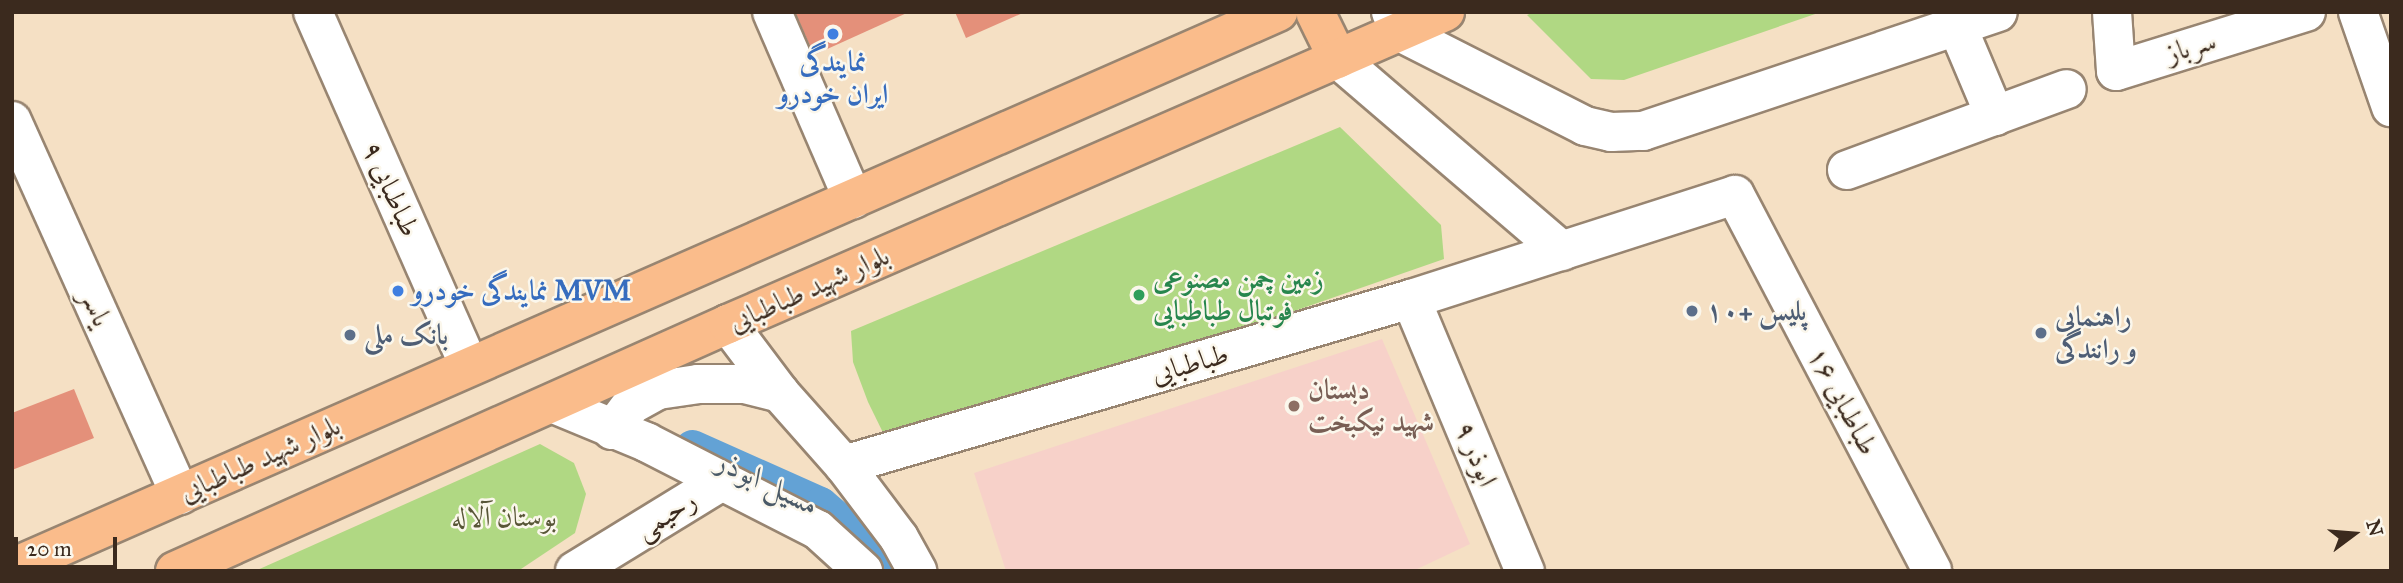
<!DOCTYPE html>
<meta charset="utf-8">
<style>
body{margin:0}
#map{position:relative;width:2403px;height:583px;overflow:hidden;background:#f5e0c4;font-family:"IM FELL Great Primer",Amiri,serif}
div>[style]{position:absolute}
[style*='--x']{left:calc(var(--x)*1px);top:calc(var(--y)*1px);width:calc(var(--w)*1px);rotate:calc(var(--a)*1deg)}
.built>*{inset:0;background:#f7d1c9}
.green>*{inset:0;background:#b0d883}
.canal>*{height:35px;margin:-17.5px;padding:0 17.5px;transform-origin:17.5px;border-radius:17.5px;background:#63a2d5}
.building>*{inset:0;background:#e4907a}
.roads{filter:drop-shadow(2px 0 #988571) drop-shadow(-2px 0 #988571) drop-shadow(0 2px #988571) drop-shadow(0 -2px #988571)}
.minor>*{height:38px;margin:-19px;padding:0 19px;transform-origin:19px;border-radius:19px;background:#fff}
.major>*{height:38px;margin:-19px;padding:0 19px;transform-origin:19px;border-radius:19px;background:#fabc8b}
.dots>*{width:19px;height:19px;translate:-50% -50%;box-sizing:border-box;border:4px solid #fbf7ec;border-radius:50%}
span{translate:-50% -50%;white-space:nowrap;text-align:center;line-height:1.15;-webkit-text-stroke:5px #fbf7ec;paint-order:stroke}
.street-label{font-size:28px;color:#3b2a1e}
.shop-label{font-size:28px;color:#366cbe;font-weight:700}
.left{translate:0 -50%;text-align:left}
.leisure-label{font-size:28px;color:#27864d;font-weight:700}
.service-label{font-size:28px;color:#4e5e75;font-weight:700}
.education-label{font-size:28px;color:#785e54;font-weight:700}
.park-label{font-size:28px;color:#585637}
.water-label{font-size:30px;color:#4b5a67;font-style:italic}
.frame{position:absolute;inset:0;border:14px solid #3b2a1e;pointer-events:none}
.north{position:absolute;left:2319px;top:499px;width:70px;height:70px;-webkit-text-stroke:5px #fbf7ec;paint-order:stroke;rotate:74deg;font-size:19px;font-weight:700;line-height:28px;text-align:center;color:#3b2a1e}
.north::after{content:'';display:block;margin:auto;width:24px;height:32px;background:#3b2a1e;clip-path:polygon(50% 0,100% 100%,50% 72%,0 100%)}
.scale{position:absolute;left:14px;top:537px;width:103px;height:32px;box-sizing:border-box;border:4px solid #3b2a1e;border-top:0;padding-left:9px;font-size:21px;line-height:24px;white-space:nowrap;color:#3b2a1e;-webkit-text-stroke:5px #fbf7ec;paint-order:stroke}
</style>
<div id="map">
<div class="built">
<div style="clip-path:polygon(1382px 339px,1470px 544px,1413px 571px,1006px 571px,974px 473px)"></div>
</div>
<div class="green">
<div style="clip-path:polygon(1534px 12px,1821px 12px,1624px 80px,1591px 79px,1527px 15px)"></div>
<div style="clip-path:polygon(1340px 127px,1441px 225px,1444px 259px,892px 451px,868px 402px,853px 362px,851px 331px)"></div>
<div style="clip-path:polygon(540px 444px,574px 463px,586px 494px,575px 533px,518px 571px,255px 571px)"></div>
</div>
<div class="canal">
<div style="--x:692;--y:447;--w:140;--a:24"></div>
<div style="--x:820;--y:504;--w:103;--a:40.7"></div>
</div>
<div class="building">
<div style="clip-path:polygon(795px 12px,909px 12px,814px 55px)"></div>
<div style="clip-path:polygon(955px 12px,1025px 12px,966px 38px)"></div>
<div style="clip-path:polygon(74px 389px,94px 438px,12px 470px,12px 413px)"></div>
</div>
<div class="roads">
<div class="minor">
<div style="--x:313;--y:12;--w:386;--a:66.2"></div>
<div style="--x:772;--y:12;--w:204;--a:66.6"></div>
<div style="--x:1391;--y:12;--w:22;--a:66"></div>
<div style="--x:1400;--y:32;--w:208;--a:26.9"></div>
<div style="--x:1585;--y:126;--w:27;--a:13"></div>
<div style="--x:1611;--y:132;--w:32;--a:-2"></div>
<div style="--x:1643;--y:131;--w:374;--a:-18.5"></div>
<div style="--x:2112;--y:12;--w:59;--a:86.1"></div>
<div style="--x:2116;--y:71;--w:199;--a:-17.3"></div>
<div style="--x:2358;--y:12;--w:101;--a:70.8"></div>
<div style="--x:1957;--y:26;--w:98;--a:67.1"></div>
<div style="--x:1338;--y:59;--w:295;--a:40.6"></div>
<div style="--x:12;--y:121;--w:410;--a:65.8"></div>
<div style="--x:1847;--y:170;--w:234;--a:-20.2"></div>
<div style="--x:1411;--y:299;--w:295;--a:67.3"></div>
<div style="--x:728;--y:324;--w:86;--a:53"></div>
<div style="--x:780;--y:393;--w:96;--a:48.4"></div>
<div style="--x:844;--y:465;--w:91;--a:53"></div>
<div style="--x:899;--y:538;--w:38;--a:61"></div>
<div style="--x:554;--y:404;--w:100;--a:22.4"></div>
<div style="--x:646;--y:442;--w:193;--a:27.1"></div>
<div style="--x:818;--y:530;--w:61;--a:42.3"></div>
<div style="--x:612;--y:430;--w:31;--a:-53"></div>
<div style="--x:631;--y:405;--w:31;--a:-29"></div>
<div style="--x:658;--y:390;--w:40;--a:-8.5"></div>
<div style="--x:698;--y:384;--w:47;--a:0"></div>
<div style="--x:745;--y:384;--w:36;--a:14"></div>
<div style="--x:844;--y:465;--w:591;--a:-16.32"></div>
<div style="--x:1411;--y:299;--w:340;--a:-17.8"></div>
<div style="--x:1735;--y:195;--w:424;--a:62.3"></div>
<div style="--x:575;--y:571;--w:170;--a:-31.5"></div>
</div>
<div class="major">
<div style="--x:1315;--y:12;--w:52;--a:63.9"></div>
<div style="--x:12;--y:568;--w:1383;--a:-23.71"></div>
<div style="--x:175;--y:571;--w:606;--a:-24.07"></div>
<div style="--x:728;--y:324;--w:782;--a:-23.52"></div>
</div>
</div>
<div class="dots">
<div style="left:833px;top:34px;background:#3f7fe0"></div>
<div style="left:398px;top:291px;background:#3f7fe0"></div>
<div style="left:1139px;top:295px;background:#2e9e5b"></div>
<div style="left:1692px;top:311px;background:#5c6f8a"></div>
<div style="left:2041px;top:333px;background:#5c6f8a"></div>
<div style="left:350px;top:335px;background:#5c6f8a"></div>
<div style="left:1294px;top:406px;background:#8d6e63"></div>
</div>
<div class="street-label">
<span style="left:2191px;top:47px;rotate:-17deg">سرباز</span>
<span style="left:391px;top:189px;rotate:66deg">طباطبایی ۹</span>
<span style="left:809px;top:289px;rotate:-24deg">بلوار شهید طباطبایی</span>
<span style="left:96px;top:308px;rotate:66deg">یاسر</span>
<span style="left:1190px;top:364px;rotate:-16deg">طباطبایی</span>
<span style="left:1843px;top:401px;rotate:62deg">طباطبایی ۱۶</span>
<span style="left:1476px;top:454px;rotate:67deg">ابوذر ۹</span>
<span style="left:260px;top:459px;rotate:-24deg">بلوار شهید طباطبایی</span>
<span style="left:666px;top:515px;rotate:-32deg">رحیمی</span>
</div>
<div class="shop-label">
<span style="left:833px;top:78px">نمایندگی<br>ایران خودرو</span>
<span class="left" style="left:412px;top:291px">نمایندگی خودرو MVM</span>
</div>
<div class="leisure-label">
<span class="left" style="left:1153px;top:295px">زمین چمن مصنوعی<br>فوتبال طباطبایی</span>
</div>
<div class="service-label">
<span class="left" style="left:1706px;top:311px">پلیس +۱۰</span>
<span class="left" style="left:2055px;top:333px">راهنمایی<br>و رانندگی</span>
<span class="left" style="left:364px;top:335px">بانک ملی</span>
</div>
<div class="education-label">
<span class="left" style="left:1308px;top:406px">دبستان<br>شهید نیکبخت</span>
</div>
<div class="park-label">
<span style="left:504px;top:517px">بوستان آلاله</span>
</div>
<div class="water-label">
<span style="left:768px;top:483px;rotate:26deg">مسیل ابوذر</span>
</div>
<div class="frame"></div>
<div class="north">N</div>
<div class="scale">20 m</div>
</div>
